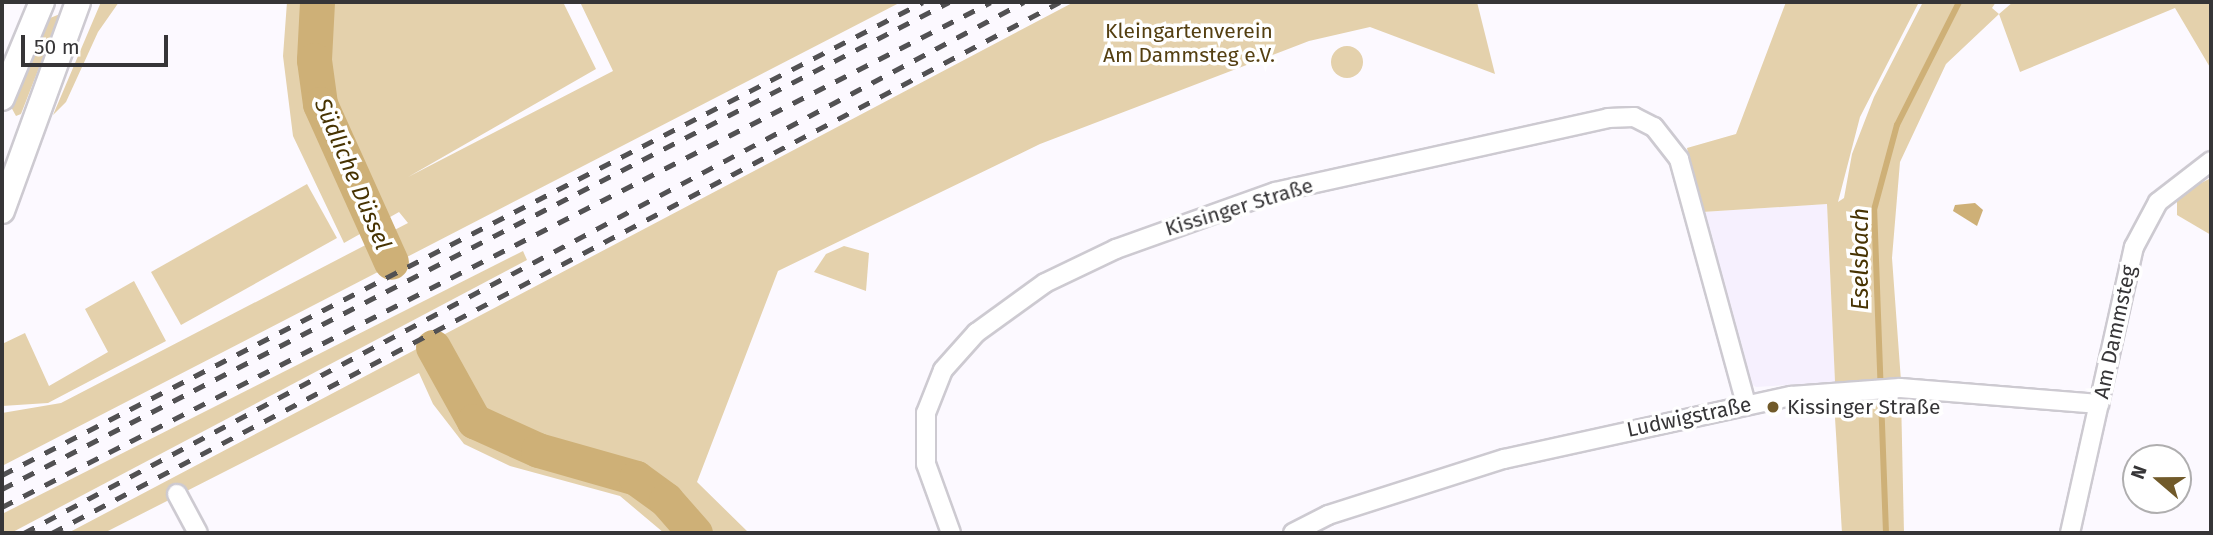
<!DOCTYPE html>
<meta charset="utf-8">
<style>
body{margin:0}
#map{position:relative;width:2213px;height:535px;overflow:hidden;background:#fcf9ff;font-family:"Fira Sans",sans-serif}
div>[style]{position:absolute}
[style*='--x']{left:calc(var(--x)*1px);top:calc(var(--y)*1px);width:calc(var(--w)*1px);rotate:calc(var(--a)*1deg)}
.built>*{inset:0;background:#f6f0fe}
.green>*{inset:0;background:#e4d1ac}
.round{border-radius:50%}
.water>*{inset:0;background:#ceb077}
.stream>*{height:6px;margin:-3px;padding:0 3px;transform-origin:3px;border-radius:3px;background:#ceb077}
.river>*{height:35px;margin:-17.5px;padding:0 17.5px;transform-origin:17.5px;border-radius:17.5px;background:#ceb077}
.roads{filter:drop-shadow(2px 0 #cdcad1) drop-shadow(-2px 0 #cdcad1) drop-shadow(0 2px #cdcad1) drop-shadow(0 -2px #cdcad1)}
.street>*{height:18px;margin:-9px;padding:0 9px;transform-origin:9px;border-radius:9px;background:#fff}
.secondary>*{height:24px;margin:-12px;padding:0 12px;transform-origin:12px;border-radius:12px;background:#fff}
.rail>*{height:5px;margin-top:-2.5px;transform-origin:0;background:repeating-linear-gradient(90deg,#525153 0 12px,transparent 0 24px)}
.dots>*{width:19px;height:19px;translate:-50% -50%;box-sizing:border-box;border:4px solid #fff;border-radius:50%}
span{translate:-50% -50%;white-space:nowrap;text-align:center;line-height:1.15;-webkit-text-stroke:7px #fff;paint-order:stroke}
.park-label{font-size:21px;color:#543f11}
.street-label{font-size:21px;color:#363537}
.poi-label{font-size:21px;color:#363537}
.left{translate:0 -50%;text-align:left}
.water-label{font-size:23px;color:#473302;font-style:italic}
.frame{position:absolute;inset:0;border:4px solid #363537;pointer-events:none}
.north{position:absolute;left:2122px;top:444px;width:70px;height:70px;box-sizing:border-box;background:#fff;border:2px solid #afaeaf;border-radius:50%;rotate:290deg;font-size:19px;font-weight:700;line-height:28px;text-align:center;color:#363537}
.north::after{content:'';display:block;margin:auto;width:24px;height:32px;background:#715a2a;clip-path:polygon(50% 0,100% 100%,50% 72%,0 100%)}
.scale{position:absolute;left:21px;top:35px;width:147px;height:32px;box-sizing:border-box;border:4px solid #363537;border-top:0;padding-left:9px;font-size:21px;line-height:24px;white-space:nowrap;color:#363537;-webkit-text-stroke:5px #fff;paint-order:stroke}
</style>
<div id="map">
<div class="built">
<div style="clip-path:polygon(1827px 204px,1835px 382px,1756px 387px,1748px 382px,1702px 212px)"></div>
</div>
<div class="green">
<div style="clip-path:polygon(101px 2px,119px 2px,98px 32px,66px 102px,53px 115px)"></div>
<div style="clip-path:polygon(287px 2px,563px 2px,596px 69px,408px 177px,613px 71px,580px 2px,901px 2px,2px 466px,2px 413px,61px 403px,408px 223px,399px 212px,344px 243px,293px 136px,283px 56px)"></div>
<div style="clip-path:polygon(1074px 2px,1477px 2px,1495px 74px,1370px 27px,1309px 41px,1040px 144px,778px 271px,697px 482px,749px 533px,664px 533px,620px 496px,510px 466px,464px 444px,433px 404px,419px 373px,104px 533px,68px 533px)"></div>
<div style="clip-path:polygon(1786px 2px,1919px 2px,1860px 117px,1838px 202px,1844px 198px,1852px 154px,1874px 97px,1923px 2px,1996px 2px,1992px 8px,1999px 14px,2013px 2px,2211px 2px,2211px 69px,2175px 8px,2020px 72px,1999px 14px,1946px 64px,1900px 162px,1892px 258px,1901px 381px,1835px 382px,1827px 204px,1702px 212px,1687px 148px,1736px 134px)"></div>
<div style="clip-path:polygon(60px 14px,21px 114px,16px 116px,11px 107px,27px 61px,45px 20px)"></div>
<div class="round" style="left:1331px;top:46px;width:32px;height:32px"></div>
<div style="clip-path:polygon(2211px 178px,2211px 235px,2177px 215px,2177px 195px)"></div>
<div style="clip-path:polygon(307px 184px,337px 238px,181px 325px,151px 272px)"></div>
<div style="clip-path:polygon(844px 246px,869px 253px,866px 291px,814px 272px,826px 254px)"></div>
<div style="clip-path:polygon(523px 251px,527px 260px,11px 533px,2px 533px,2px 514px)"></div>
<div style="clip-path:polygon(134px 281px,166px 341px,48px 403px,2px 406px,2px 344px,25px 333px,49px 386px,108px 352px,85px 309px)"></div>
<div style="clip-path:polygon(1901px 396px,1904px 533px,1842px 533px,1834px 401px)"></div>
</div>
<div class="water">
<div style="clip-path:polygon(1975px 203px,1983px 210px,1977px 226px,1953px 211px,1955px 205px)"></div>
</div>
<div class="stream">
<div style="--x:1886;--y:533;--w:323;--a:-92.1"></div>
<div style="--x:1874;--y:210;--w:88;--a:-74.9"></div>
<div style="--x:1897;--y:125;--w:138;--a:-63.2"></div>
</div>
<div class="river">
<div style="--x:317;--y:2;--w:58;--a:93"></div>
<div style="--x:314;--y:60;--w:44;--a:82.2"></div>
<div style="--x:320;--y:104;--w:173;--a:65.8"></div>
<div style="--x:433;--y:347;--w:85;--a:61"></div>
<div style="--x:474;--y:421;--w:70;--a:24.4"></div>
<div style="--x:538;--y:450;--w:102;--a:15.9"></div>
<div style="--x:636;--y:478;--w:37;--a:36"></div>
<div style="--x:666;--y:500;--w:44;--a:48.7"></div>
</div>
<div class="roads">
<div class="street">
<div style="--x:177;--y:494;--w:44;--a:61.7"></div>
<div style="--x:951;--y:533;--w:73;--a:-109.9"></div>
<div style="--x:926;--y:464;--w:51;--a:-90"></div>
<div style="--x:926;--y:413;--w:46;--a:-68.4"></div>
<div style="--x:943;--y:370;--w:50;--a:-48.3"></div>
<div style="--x:976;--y:333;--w:85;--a:-35.9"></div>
<div style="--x:1045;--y:283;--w:79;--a:-25.6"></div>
<div style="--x:1116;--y:249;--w:169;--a:-19.7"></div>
<div style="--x:1275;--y:192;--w:341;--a:-12.5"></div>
<div style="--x:1608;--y:118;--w:26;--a:-2"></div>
<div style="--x:1634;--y:117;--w:22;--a:27"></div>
<div style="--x:1654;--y:127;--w:41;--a:52"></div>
<div style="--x:1679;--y:159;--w:254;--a:74.7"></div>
<div style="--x:1293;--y:533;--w:39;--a:-27"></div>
<div style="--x:1328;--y:515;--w:185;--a:-17.7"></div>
<div style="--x:1504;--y:459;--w:294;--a:-12.4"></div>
<div style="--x:1791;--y:396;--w:109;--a:-4.2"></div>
<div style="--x:1900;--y:388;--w:200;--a:4.6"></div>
<div style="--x:2070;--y:533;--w:293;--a:-77.4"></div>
<div style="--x:2134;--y:247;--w:51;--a:-61.9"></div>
<div style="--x:2158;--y:202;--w:67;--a:-37.7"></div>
</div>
<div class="secondary">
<div style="--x:2;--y:98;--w:104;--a:-67.4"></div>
<div style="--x:2;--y:211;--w:222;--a:-70"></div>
</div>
</div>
<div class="rail">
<div style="--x:2;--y:475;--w:1035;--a:-27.18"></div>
<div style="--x:2;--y:489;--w:1065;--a:-27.21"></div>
<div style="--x:2;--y:507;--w:1110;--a:-27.05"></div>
<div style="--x:24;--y:533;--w:1132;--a:-27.97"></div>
<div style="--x:52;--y:533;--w:1139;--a:-27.78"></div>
</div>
<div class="dots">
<div style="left:1773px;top:407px;background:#715a2a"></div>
</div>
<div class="park-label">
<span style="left:1189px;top:43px">Kleingartenverein<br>Am Dammsteg e.V.</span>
</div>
<div class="street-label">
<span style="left:1239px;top:207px;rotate:-17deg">Kissinger Straße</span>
<span style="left:2115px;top:332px;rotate:-78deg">Am Dammsteg</span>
<span style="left:1689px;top:417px;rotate:-12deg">Ludwigstraße</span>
</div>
<div class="poi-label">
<span class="left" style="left:1787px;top:407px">Kissinger Straße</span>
</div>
<div class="water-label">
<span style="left:353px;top:174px;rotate:67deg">Südliche Düssel</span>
<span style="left:1860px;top:259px;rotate:-90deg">Eselsbach</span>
</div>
<div class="frame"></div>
<div class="north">N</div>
<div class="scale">50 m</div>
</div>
